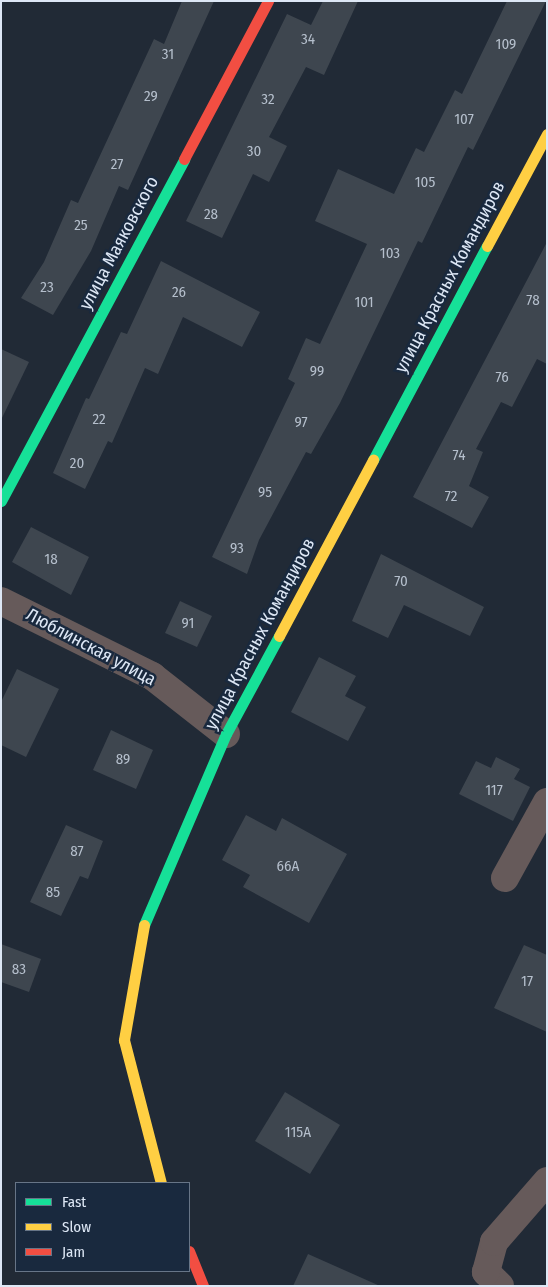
<!DOCTYPE html>
<meta charset="utf-8">
<style>
body{margin:0}
#map{position:relative;width:548px;height:1287px;overflow:hidden;background:#212a36;font-family:"Fira Sans Condensed",sans-serif}
div>[style]{position:absolute}
[style*='--x']{left:calc(var(--x)*1px);top:calc(var(--y)*1px);width:calc(var(--w)*1px);rotate:calc(var(--a)*1deg)}
.building>*{inset:0;background:#3e464f}
.street>*{height:28px;margin:-14px;padding:0 14px;transform-origin:14px;border-radius:14px;background:#665a5a}
.fast>*{height:11px;margin:-5.5px;padding:0 5.5px;transform-origin:5.5px;border-radius:5.5px;background:#16e098}
.slow>*{height:11px;margin:-5.5px;padding:0 5.5px;transform-origin:5.5px;border-radius:5.5px;background:#ffcf43}
.jam>*{height:11px;margin:-5.5px;padding:0 5.5px;transform-origin:5.5px;border-radius:5.5px;background:#f24e42}
span{translate:-50% -50%;white-space:nowrap;text-align:center;line-height:1.15;-webkit-text-stroke:5px #19293e;paint-order:stroke}
.number-label{font-size:15px;color:#b5bfcc}
.number-label span{-webkit-text-stroke-width:0}
.street-label{font-size:18px;color:#dde7f5}
.frame{position:absolute;inset:0;border:2px solid #dde7f5;pointer-events:none}
.legend{position:absolute;left:15px;top:1182px;width:175px;height:90px;box-sizing:border-box;background:#19293e;border:1px solid #677587;margin:0;padding:6px 9px;list-style:none;font-size:15px;color:#dde7f5}
.legend li{display:flex;align-items:center;gap:10px;height:25px}
.legend b{width:25px;border:1px solid #677587}
</style>
<div id="map">
<div class="building">
<div style="clip-path:polygon(182px 1px,214px 1px,128px 190px,119px 186px,91px 251px,53px 315px,21px 298px,44px 262px,71px 200px,78px 203px,154px 39px,164px 44px)"></div>
<div style="clip-path:polygon(323px 1px,358px 1px,324px 75px,306px 67px,269px 137px,287px 146px,269px 182px,253px 174px,222px 238px,186px 221px,287px 14px,311px 25px)"></div>
<div style="clip-path:polygon(507px 1px,546px 1px,473px 150px,468px 147px,422px 243px,418px 241px,340px 403px,311px 454px,306px 452px,259px 540px,247px 574px,212px 557px,295px 383px,288px 379px,306px 338px,320px 344px,367px 244px,315px 221px,338px 169px,394px 194px,416px 148px,424px 152px,455px 90px,462px 94px)"></div>
<div style="clip-path:polygon(547px 242px,547px 364px,537px 359px,512px 407px,501px 402px,476px 449px,483px 452px,469px 486px,489px 497px,472px 528px,413px 497px)"></div>
<div style="clip-path:polygon(161px 261px,260px 312px,242px 347px,183px 317px,158px 374px,145px 368px,112px 443px,108px 441px,85px 489px,53px 473px,86px 398px,89px 399px,121px 332px,127px 334px)"></div>
<div style="clip-path:polygon(1px 349px,29px 362px,1px 420px)"></div>
<div style="clip-path:polygon(31px 527px,89px 557px,71px 595px,12px 562px)"></div>
<div style="clip-path:polygon(381px 554px,484px 607px,470px 636px,404px 605px,388px 638px,352px 621px)"></div>
<div style="clip-path:polygon(180px 601px,212px 616px,197px 647px,165px 633px)"></div>
<div style="clip-path:polygon(319px 657px,356px 676px,345px 696px,366px 707px,348px 741px,291px 712px)"></div>
<div style="clip-path:polygon(17px 669px,59px 689px,26px 757px,1px 745px,1px 702px)"></div>
<div style="clip-path:polygon(111px 730px,153px 750px,136px 789px,93px 770px)"></div>
<div style="clip-path:polygon(496px 757px,520px 769px,514px 779px,530px 787px,513px 821px,459px 794px,476px 761px,491px 768px)"></div>
<div style="clip-path:polygon(246px 815px,276px 831px,282px 818px,347px 854px,309px 923px,243px 887px,250px 875px,222px 860px)"></div>
<div style="clip-path:polygon(66px 825px,103px 841px,88px 879px,80px 876px,61px 916px,30px 902px)"></div>
<div style="clip-path:polygon(1px 944px,41px 959px,29px 992px,1px 982px)"></div>
<div style="clip-path:polygon(524px 945px,547px 955px,547px 1032px,494px 1008px)"></div>
<div style="clip-path:polygon(285px 1092px,340px 1125px,310px 1174px,255px 1141px)"></div>
<div style="clip-path:polygon(308px 1254px,380px 1286px,293px 1286px)"></div>
</div>
<div class="street">
<div style="--x:1;--y:601;--w:169;--a:26.4"></div>
<div style="--x:152;--y:676;--w:94;--a:38.1"></div>
<div style="--x:505;--y:878;--w:87;--a:-61.1"></div>
<div style="--x:500;--y:1286;--w:20;--a:-135"></div>
<div style="--x:486;--y:1272;--w:31;--a:-75"></div>
<div style="--x:494;--y:1242;--w:81;--a:-49"></div>
</div>
<div class="fast">
<div style="--x:373;--y:460;--w:242;--a:-62"></div>
<div style="--x:1;--y:501;--w:388;--a:-61.8"></div>
<div style="--x:144;--y:925;--w:208;--a:-66.8"></div>
<div style="--x:226;--y:734;--w:111;--a:-61.6"></div>
</div>
<div class="slow">
<div style="--x:487;--y:246;--w:127;--a:-61.8"></div>
<div style="--x:279;--y:636;--w:200;--a:-61.9"></div>
<div style="--x:144;--y:925;--w:117;--a:99.9"></div>
<div style="--x:124;--y:1040;--w:148;--a:75.5"></div>
</div>
<div class="jam">
<div style="--x:184;--y:159;--w:179;--a:-62"></div>
<div style="--x:189;--y:1251;--w:38;--a:68"></div>
</div>
<div class="number-label">
<span style="left:308px;top:40px">34</span>
<span style="left:506px;top:45px">109</span>
<span style="left:168px;top:55px">31</span>
<span style="left:151px;top:97px">29</span>
<span style="left:268px;top:100px">32</span>
<span style="left:464px;top:120px">107</span>
<span style="left:254px;top:152px">30</span>
<span style="left:117px;top:165px">27</span>
<span style="left:425px;top:183px">105</span>
<span style="left:211px;top:215px">28</span>
<span style="left:81px;top:226px">25</span>
<span style="left:390px;top:254px">103</span>
<span style="left:47px;top:288px">23</span>
<span style="left:179px;top:293px">26</span>
<span style="left:533px;top:301px">78</span>
<span style="left:364px;top:303px">101</span>
<span style="left:317px;top:372px">99</span>
<span style="left:502px;top:378px">76</span>
<span style="left:99px;top:420px">22</span>
<span style="left:301px;top:423px">97</span>
<span style="left:459px;top:456px">74</span>
<span style="left:77px;top:464px">20</span>
<span style="left:265px;top:493px">95</span>
<span style="left:451px;top:497px">72</span>
<span style="left:237px;top:549px">93</span>
<span style="left:51px;top:560px">18</span>
<span style="left:401px;top:582px">70</span>
<span style="left:188px;top:624px">91</span>
<span style="left:123px;top:760px">89</span>
<span style="left:494px;top:791px">117</span>
<span style="left:77px;top:852px">87</span>
<span style="left:288px;top:867px">66А</span>
<span style="left:53px;top:893px">85</span>
<span style="left:19px;top:970px">83</span>
<span style="left:527px;top:982px">17</span>
<span style="left:298px;top:1133px">115А</span>
</div>
<div class="street-label">
<span style="left:119px;top:243px;rotate:-62deg">улица Маяковского</span>
<span style="left:450px;top:277px;rotate:-62deg">улица Красных Командиров</span>
<span style="left:260px;top:634px;rotate:-62deg">улица Красных Командиров</span>
<span style="left:91px;top:647px;rotate:28deg">Люблинская улица</span>
</div>
<div class="frame"></div>
<ul class="legend">
<li><b style="height:6px;background:#16e098"></b>Fast</li>
<li><b style="height:6px;background:#ffcf43"></b>Slow</li>
<li><b style="height:6px;background:#f24e42"></b>Jam</li>
</ul>
</div>
